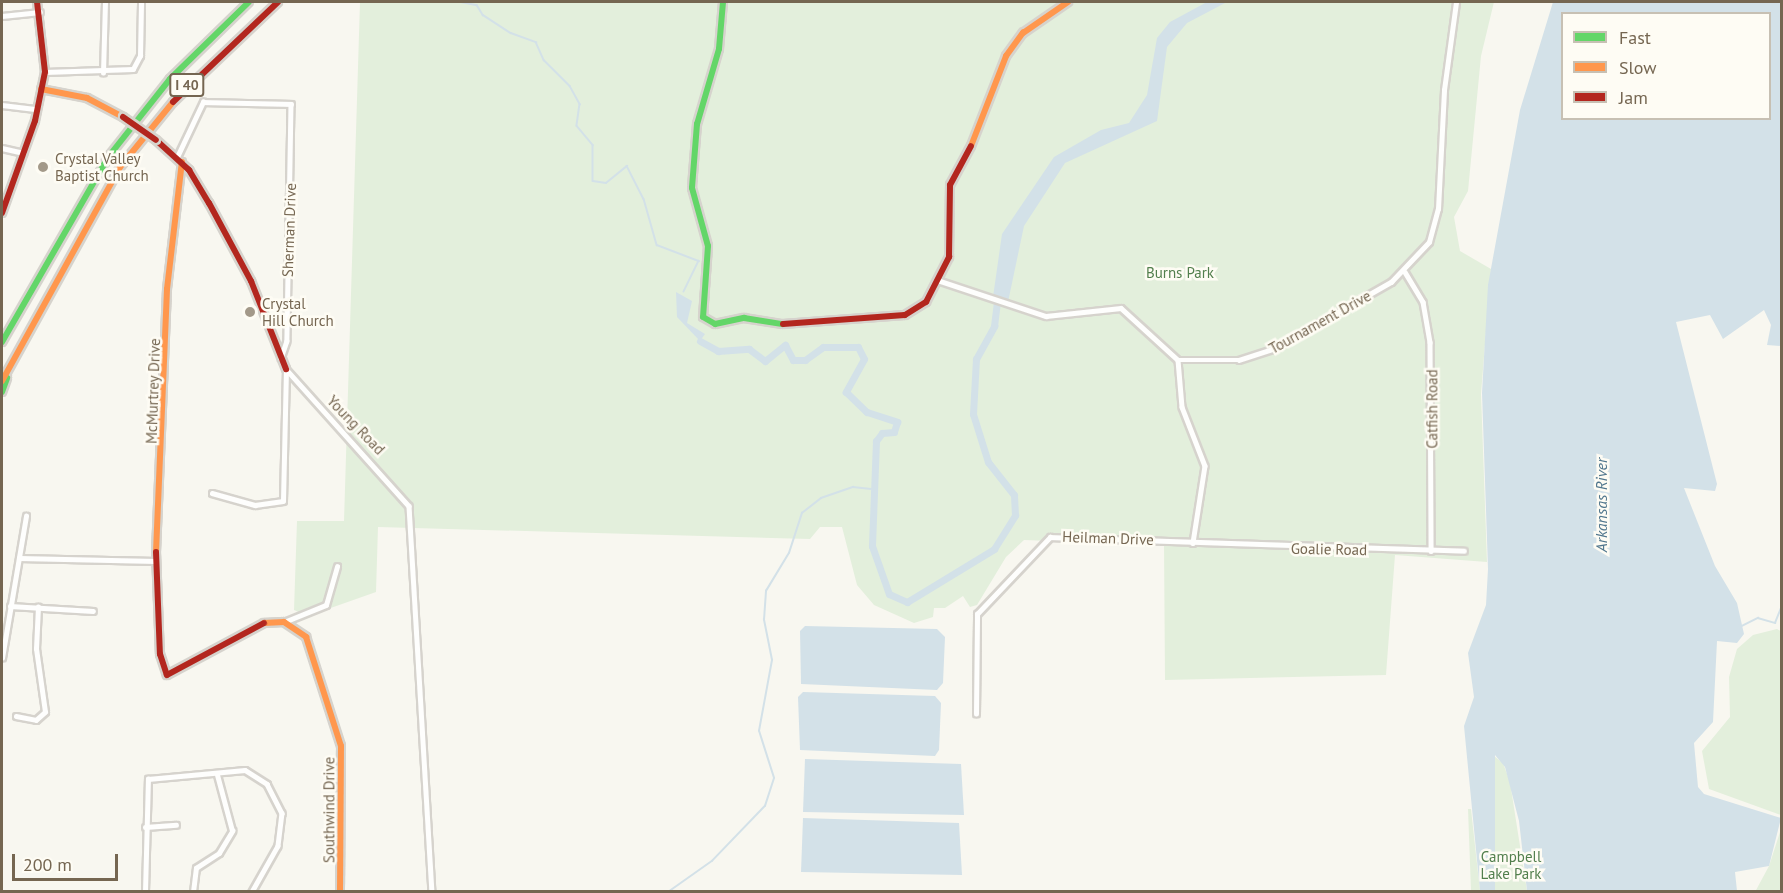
<!DOCTYPE html>
<style>
body{margin:0}
#map{position:relative;width:1783px;height:893px;overflow:hidden;background:#f8f7f0;font-family:"PT Sans",sans-serif}
div>[style]{position:absolute}
[style*='--x']{left:calc(var(--x)*1px);top:calc(var(--y)*1px);width:calc(var(--w)*1px);rotate:calc(var(--a)*1deg)}
.green>*{inset:0;background:#e3efdc}
.water>*{inset:0;background:#d3e1e8}
.stream>*{height:1.5px;margin:-0.75px;padding:0 0.75px;transform-origin:0.75px;border-radius:0.75px;background:#d3e1e8}
.river>*{height:7px;margin:-3.5px;padding:0 3.5px;transform-origin:3.5px;border-radius:3.5px;background:#d3e1e8}
.roads{filter:drop-shadow(2px 0 #d6d3cd) drop-shadow(-2px 0 #d6d3cd) drop-shadow(0 2px #d6d3cd) drop-shadow(0 -2px #d6d3cd)}
.street>*{height:4.5px;margin:-2.25px;padding:0 2.25px;transform-origin:2.25px;border-radius:2.25px;background:#fefefd}
.fast>*{height:6px;margin:-3px;padding:0 3px;transform-origin:3px;border-radius:3px;background:#63d668}
.slow>*{height:6px;margin:-3px;padding:0 3px;transform-origin:3px;border-radius:3px;background:#ff974d}
.jam>*{height:6px;margin:-3px;padding:0 3px;transform-origin:3px;border-radius:3px;background:#b3261e}
.bridges{filter:drop-shadow(2px 0 #d7d4cd) drop-shadow(-2px 0 #d7d4cd) drop-shadow(0 2px #d7d4cd) drop-shadow(0 -2px #d7d4cd)}
.jam-bridge>*{height:6px;margin:-3px;padding:0 3px;transform-origin:3px;border-radius:3px;background:#b3261e}
.dots>*{width:16px;height:16px;translate:-50% -50%;box-sizing:border-box;border:3px solid #fefcf4;border-radius:50%}
span{translate:-50% -50%;white-space:nowrap;text-align:center;line-height:1.15;-webkit-text-stroke:5px #fefcf4;paint-order:stroke}
.shield-label span{padding:2px 4px;background:#fefcf4;border:2px solid;border-radius:4px;-webkit-text-stroke-width:0}
.shield-label{font-size:14px;color:#756651;font-weight:700}
.poi-label{font-size:15px;color:#756651}
.left{translate:0 -50%;text-align:left}
.street-label{font-size:15px;color:#756651}
.park-label{font-size:15px;color:#527f4d}
.water-label{font-size:16px;color:#50768d;font-style:italic}
.frame{position:absolute;inset:0;border:3px solid #756651;pointer-events:none}
.legend{position:absolute;left:1561px;top:12px;width:210px;height:108px;box-sizing:border-box;background:#fefcf4;border:2px solid #c7c0b3;margin:0;padding:8px 10px;list-style:none;font-size:18px;color:#756651}
.legend li{display:flex;align-items:center;gap:12px;height:30px}
.legend b{width:30px;border:2px solid #c7c0b3}
.scale{position:absolute;left:12px;top:854px;width:106px;height:27px;box-sizing:border-box;border:3px solid #756651;border-top:0;padding-left:8px;font-size:18px;line-height:21px;white-space:nowrap;color:#756651;-webkit-text-stroke:4px #fefcf4;paint-order:stroke}
</style>
<div id="map">
<div class="green">
<div style="clip-path:polygon(360px 2px,1494px 2px,1481px 56px,1468px 191px,1454px 217px,1460px 251px,1491px 269px,1481px 394px,1487px 562px,1395px 555px,1386px 675px,1165px 680px,1164px 545px,1024px 540px,1006px 557px,977px 605px,970px 607px,963px 596px,945px 608px,934px 608px,933px 617px,914px 623px,874px 605px,857px 585px,842px 527px,820px 527px,810px 539px,378px 527px,376px 592px,308px 616px,294px 610px,297px 521px,344px 521px)"></div>
<div style="clip-path:polygon(1777px 629px,1782px 632px,1781px 815px,1709px 789px,1702px 751px,1730px 717px,1729px 677px,1737px 649px,1753px 635px)"></div>
<div style="clip-path:polygon(1494px 756px,1503px 763px,1510px 782px,1527px 891px,1495px 891px)"></div>
<div style="clip-path:polygon(1468px 809px,1471px 809px,1480px 891px,1471px 891px)"></div>
<div style="clip-path:polygon(1781px 829px,1781px 891px,1755px 892px,1769px 866px)"></div>
</div>
<div class="water">
<div style="clip-path:polygon(1207px 2px,1227px 2px,1187px 23px,1167px 47px,1157px 121px,1065px 163px,1024px 226px,1008px 302px,993px 297px,1002px 234px,1054px 157px,1101px 130px,1129px 123px,1147px 95px,1157px 38px,1170px 22px)"></div>
<div style="clip-path:polygon(evenodd,1553px 2px,1781px 2px,1781px 346px,1767px 345px,1771px 325px,1764px 310px,1723px 339px,1710px 315px,1676px 322px,1717px 484px,1715px 491px,1684px 488px,1715px 566px,1737px 603px,1744px 634px,1737px 643px,1717px 641px,1713px 722px,1694px 743px,1698px 787px,1704px 794px,1781px 818px,1769px 866px,1735px 872px,1737px 891px,1527px 891px,1519px 821px,1505px 767px,1495px 755px,1495px 891px,1480px 891px,1464px 726px,1474px 697px,1468px 653px,1486px 605px,1488px 569px,1482px 393px,1488px 285px,1520px 110px,1553px 2px,1562px 14px,1770px 14px,1770px 118px,1562px 118px,1562px 14px)"></div>
<div style="clip-path:polygon(676px 292px,692px 301px,687px 323px,705px 334px,700px 341px,677px 317px)"></div>
<div style="clip-path:polygon(805px 626px,937px 629px,945px 637px,943px 683px,937px 690px,801px 684px,800px 631px)"></div>
<div style="clip-path:polygon(803px 692px,935px 696px,941px 703px,939px 750px,935px 756px,800px 750px,798px 697px)"></div>
<div style="clip-path:polygon(805px 759px,961px 764px,964px 815px,803px 812px)"></div>
<div style="clip-path:polygon(803px 818px,959px 823px,962px 875px,801px 872px)"></div>
</div>
<div class="stream">
<div style="--x:461;--y:2;--w:16;--a:11"></div>
<div style="--x:477;--y:5;--w:12;--a:59"></div>
<div style="--x:483;--y:15;--w:33;--a:33"></div>
<div style="--x:511;--y:33;--w:27;--a:20"></div>
<div style="--x:536;--y:42;--w:20;--a:66"></div>
<div style="--x:544;--y:60;--w:37;--a:45"></div>
<div style="--x:570;--y:86;--w:21;--a:61"></div>
<div style="--x:580;--y:104;--w:22;--a:98"></div>
<div style="--x:577;--y:126;--w:25;--a:50"></div>
<div style="--x:593;--y:145;--w:36;--a:90"></div>
<div style="--x:593;--y:181;--w:13;--a:9"></div>
<div style="--x:606;--y:183;--w:27;--a:-39"></div>
<div style="--x:627;--y:166;--w:37;--a:63"></div>
<div style="--x:644;--y:199;--w:48;--a:74.2"></div>
<div style="--x:657;--y:245;--w:45;--a:20.9"></div>
<div style="--x:699;--y:261;--w:34;--a:116"></div>
<div style="--x:1742;--y:626;--w:18;--a:-27"></div>
<div style="--x:1758;--y:618;--w:18;--a:16"></div>
<div style="--x:1775;--y:623;--w:18;--a:-68"></div>
<div style="--x:668;--y:892;--w:54;--a:-35.2"></div>
<div style="--x:712;--y:861;--w:76;--a:-46.1"></div>
<div style="--x:765;--y:806;--w:29;--a:-72"></div>
<div style="--x:774;--y:778;--w:49;--a:-107.7"></div>
<div style="--x:759;--y:731;--w:72;--a:-79.6"></div>
<div style="--x:772;--y:660;--w:41;--a:-101.3"></div>
<div style="--x:764;--y:620;--w:29;--a:-86"></div>
<div style="--x:766;--y:591;--w:44;--a:-58.8"></div>
<div style="--x:789;--y:553;--w:42;--a:-72"></div>
<div style="--x:802;--y:513;--w:24;--a:-38"></div>
<div style="--x:821;--y:498;--w:34;--a:-19"></div>
<div style="--x:853;--y:487;--w:18;--a:6"></div>
</div>
<div class="river">
<div style="--x:700;--y:341;--w:21;--a:29"></div>
<div style="--x:718;--y:351;--w:31;--a:-4"></div>
<div style="--x:749;--y:349;--w:20;--a:37"></div>
<div style="--x:765;--y:361;--w:26;--a:-39"></div>
<div style="--x:785;--y:345;--w:17;--a:62"></div>
<div style="--x:793;--y:360;--w:12;--a:0"></div>
<div style="--x:805;--y:360;--w:22;--a:-36"></div>
<div style="--x:823;--y:347;--w:35;--a:0"></div>
<div style="--x:858;--y:347;--w:13;--a:63"></div>
<div style="--x:864;--y:359;--w:38;--a:119"></div>
<div style="--x:846;--y:392;--w:29;--a:44"></div>
<div style="--x:867;--y:412;--w:32;--a:18"></div>
<div style="--x:897;--y:422;--w:10;--a:107"></div>
<div style="--x:894;--y:432;--w:12;--a:175"></div>
<div style="--x:882;--y:433;--w:10;--a:127"></div>
<div style="--x:876;--y:441;--w:105;--a:92.2"></div>
<div style="--x:872;--y:546;--w:51;--a:70.5"></div>
<div style="--x:889;--y:594;--w:20;--a:24"></div>
<div style="--x:907;--y:602;--w:102;--a:-31.3"></div>
<div style="--x:994;--y:549;--w:40;--a:-58"></div>
<div style="--x:1015;--y:515;--w:20;--a:-93"></div>
<div style="--x:1014;--y:495;--w:42;--a:-128.2"></div>
<div style="--x:988;--y:462;--w:50;--a:-107.4"></div>
<div style="--x:973;--y:414;--w:55;--a:-86.9"></div>
<div style="--x:976;--y:359;--w:38;--a:-61"></div>
<div style="--x:994;--y:326;--w:25;--a:-83"></div>
</div>
<div class="roads">
<div class="street">
<div style="--x:2;--y:16;--w:38;--a:-6"></div>
<div style="--x:45;--y:72;--w:88;--a:-2"></div>
<div style="--x:133;--y:69;--w:15;--a:-62"></div>
<div style="--x:140;--y:56;--w:54;--a:-88.9"></div>
<div style="--x:103;--y:73;--w:71;--a:-88.4"></div>
<div style="--x:2;--y:105;--w:35;--a:7"></div>
<div style="--x:2;--y:148;--w:22;--a:13"></div>
<div style="--x:177;--y:157;--w:61;--a:-64.7"></div>
<div style="--x:203;--y:102;--w:88;--a:1.3"></div>
<div style="--x:291;--y:104;--w:237;--a:91"></div>
<div style="--x:287;--y:341;--w:18;--a:109"></div>
<div style="--x:1405;--y:272;--w:35;--a:59"></div>
<div style="--x:1423;--y:302;--w:41;--a:80.1"></div>
<div style="--x:1430;--y:342;--w:209;--a:89.7"></div>
<div style="--x:940;--y:281;--w:112;--a:18.3"></div>
<div style="--x:1046;--y:316;--w:75;--a:-6.1"></div>
<div style="--x:1121;--y:308;--w:77;--a:42.4"></div>
<div style="--x:1178;--y:360;--w:61;--a:0"></div>
<div style="--x:1239;--y:360;--w:36;--a:-18"></div>
<div style="--x:1273;--y:349;--w:136;--a:-29.6"></div>
<div style="--x:1391;--y:282;--w:55;--a:-46.5"></div>
<div style="--x:1429;--y:242;--w:34;--a:-75"></div>
<div style="--x:1438;--y:209;--w:119;--a:-87.1"></div>
<div style="--x:1444;--y:90;--w:89;--a:-82.2"></div>
<div style="--x:1178;--y:360;--w:47;--a:85.1"></div>
<div style="--x:1182;--y:407;--w:63;--a:68.7"></div>
<div style="--x:1205;--y:466;--w:78;--a:98.9"></div>
<div style="--x:286;--y:369;--w:184;--a:48.1"></div>
<div style="--x:409;--y:506;--w:387;--a:86.6"></div>
<div style="--x:212;--y:493;--w:45;--a:15.6"></div>
<div style="--x:255;--y:505;--w:28;--a:-8"></div>
<div style="--x:283;--y:501;--w:132;--a:-88.7"></div>
<div style="--x:19;--y:558;--w:137;--a:1.3"></div>
<div style="--x:10;--y:606;--w:83;--a:3.4"></div>
<div style="--x:284;--y:622;--w:45;--a:-22"></div>
<div style="--x:326;--y:605;--w:40;--a:-74"></div>
<div style="--x:2;--y:658;--w:144;--a:-80.4"></div>
<div style="--x:976;--y:714;--w:100;--a:-89.4"></div>
<div style="--x:977;--y:614;--w:106;--a:-46.5"></div>
<div style="--x:1050;--y:537;--w:414;--a:1.9"></div>
<div style="--x:16;--y:716;--w:20;--a:11"></div>
<div style="--x:36;--y:720;--w:12;--a:-42"></div>
<div style="--x:45;--y:712;--w:64;--a:-98.1"></div>
<div style="--x:36;--y:649;--w:42;--a:-87.3"></div>
<div style="--x:145;--y:827;--w:31;--a:-4"></div>
<div style="--x:145;--y:892;--w:113;--a:-88.5"></div>
<div style="--x:148;--y:779;--w:97;--a:-5.3"></div>
<div style="--x:245;--y:770;--w:26;--a:32"></div>
<div style="--x:267;--y:784;--w:33;--a:63"></div>
<div style="--x:282;--y:813;--w:33;--a:97"></div>
<div style="--x:278;--y:846;--w:53;--a:119.5"></div>
<div style="--x:193;--y:892;--w:24;--a:-83"></div>
<div style="--x:196;--y:868;--w:27;--a:-33"></div>
<div style="--x:219;--y:853;--w:26;--a:-59"></div>
<div style="--x:232;--y:831;--w:58;--a:-105"></div>
</div>
<div class="fast">
<div style="--x:723;--y:2;--w:47;--a:94.9"></div>
<div style="--x:719;--y:49;--w:78;--a:106.3"></div>
<div style="--x:697;--y:124;--w:64;--a:94.5"></div>
<div style="--x:692;--y:188;--w:60;--a:74.6"></div>
<div style="--x:708;--y:246;--w:71;--a:94"></div>
<div style="--x:703;--y:317;--w:14;--a:30"></div>
<div style="--x:715;--y:324;--w:30;--a:-12"></div>
<div style="--x:744;--y:318;--w:39;--a:9"></div>
<div style="--x:2;--y:342;--w:215;--a:-60.1"></div>
<div style="--x:109;--y:156;--w:98;--a:-51.6"></div>
<div style="--x:170;--y:79;--w:110;--a:-44.3"></div>
<div style="--x:2;--y:392;--w:15;--a:-70"></div>
</div>
<div class="slow">
<div style="--x:41;--y:89;--w:47;--a:11.1"></div>
<div style="--x:87;--y:98;--w:41;--a:27.8"></div>
<div style="--x:971;--y:146;--w:97;--a:-68.7"></div>
<div style="--x:1006;--y:56;--w:29;--a:-54"></div>
<div style="--x:1023;--y:33;--w:55;--a:-34.6"></div>
<div style="--x:2;--y:381;--w:244;--a:-61.1"></div>
<div style="--x:120;--y:167;--w:84;--a:-50.8"></div>
<div style="--x:156;--y:552;--w:263;--a:-87.6"></div>
<div style="--x:167;--y:289;--w:128;--a:-83.3"></div>
<div style="--x:264;--y:623;--w:20;--a:-3"></div>
<div style="--x:284;--y:622;--w:27;--a:34"></div>
<div style="--x:306;--y:637;--w:114;--a:72.2"></div>
<div style="--x:341;--y:746;--w:146;--a:90.4"></div>
</div>
<div class="jam">
<div style="--x:173;--y:102;--w:145;--a:-43.6"></div>
<div style="--x:156;--y:140;--w:45;--a:42.3"></div>
<div style="--x:189;--y:170;--w:39;--a:59"></div>
<div style="--x:209;--y:203;--w:89;--a:61.7"></div>
<div style="--x:251;--y:281;--w:95;--a:68.3"></div>
<div style="--x:2;--y:213;--w:98;--a:-70.3"></div>
<div style="--x:35;--y:121;--w:50;--a:-78.5"></div>
<div style="--x:45;--y:72;--w:70;--a:-96.5"></div>
<div style="--x:783;--y:324;--w:122;--a:-4.2"></div>
<div style="--x:905;--y:315;--w:25;--a:-32"></div>
<div style="--x:926;--y:302;--w:51;--a:-62.9"></div>
<div style="--x:949;--y:257;--w:72;--a:-89.2"></div>
<div style="--x:950;--y:185;--w:44;--a:-61.7"></div>
<div style="--x:156;--y:552;--w:102;--a:87.8"></div>
<div style="--x:160;--y:654;--w:22;--a:72"></div>
<div style="--x:167;--y:675;--w:110;--a:-28.2"></div>
</div>
</div>
<div class="bridges">
<div class="jam-bridge">
<div style="--x:123;--y:117;--w:40;--a:34.9"></div>
</div>
</div>
<div class="dots">
<div style="left:43px;top:167px;background:#a39989"></div>
<div style="left:250px;top:312px;background:#a39989"></div>
</div>
<div class="shield-label">
<span style="left:187px;top:85px">I 40</span>
</div>
<div class="poi-label">
<span class="left" style="left:55px;top:167px">Crystal Valley<br>Baptist Church</span>
<span class="left" style="left:262px;top:312px">Crystal<br>Hill Church</span>
</div>
<div class="street-label">
<span style="left:289px;top:230px;rotate:-88deg">Sherman Drive</span>
<span style="left:1320px;top:322px;rotate:-29deg">Tournament Drive</span>
<span style="left:153px;top:391px;rotate:-88deg">McMurtrey Drive</span>
<span style="left:1432px;top:409px;rotate:-90deg">Catfish Road</span>
<span style="left:356px;top:425px;rotate:46deg">Young Road</span>
<span style="left:1108px;top:538px;rotate:2deg">Heilman Drive</span>
<span style="left:1329px;top:549px;rotate:1deg">Goalie Road</span>
<span style="left:329px;top:810px;rotate:-90deg">Southwind Drive</span>
</div>
<div class="park-label">
<span style="left:1180px;top:273px">Burns Park</span>
<span style="left:1511px;top:865px">Campbell<br>Lake Park</span>
</div>
<div class="water-label">
<span style="left:1601px;top:505px;rotate:-90deg">Arkansas River</span>
</div>
<div class="frame"></div>
<ul class="legend">
<li><b style="height:8px;background:#63d668"></b>Fast</li>
<li><b style="height:8px;background:#ff974d"></b>Slow</li>
<li><b style="height:8px;background:#b3261e"></b>Jam</li>
</ul>
<div class="scale">200 m</div>
</div>
